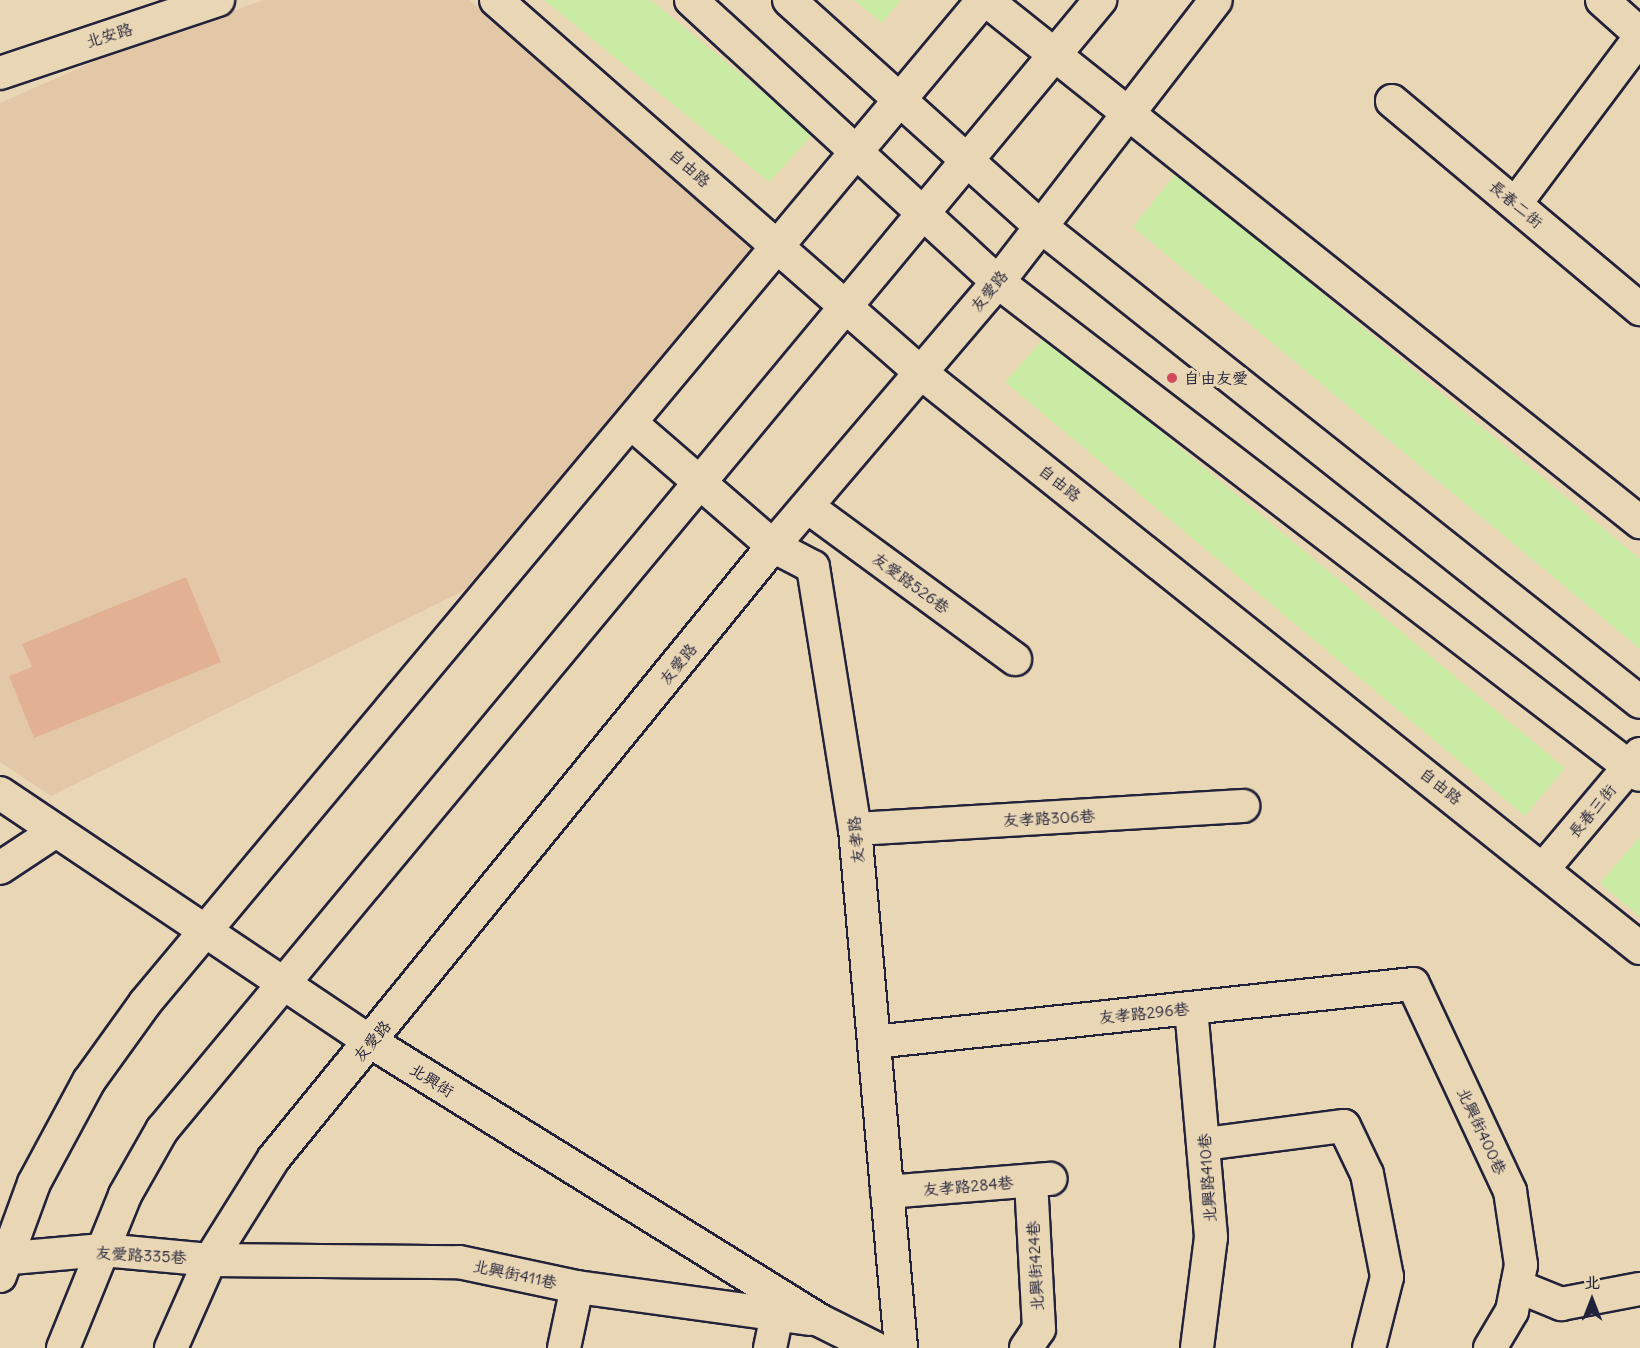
<!DOCTYPE html>
<meta charset="utf-8">
<style>
body{margin:0}
#map{position:relative;width:1640px;height:1348px;overflow:hidden;background:#e9d6b4;font-family:Delius,"LXGW WenKai TC",sans-serif}
div>[style]{position:absolute}
[style*='--x']{left:calc(var(--x)*1px);top:calc(var(--y)*1px);width:calc(var(--w)*1px);rotate:calc(var(--a)*1deg)}
.built>*{inset:0;background:#e3c8a8}
.green>*{inset:0;background:#c9eba4}
.building>*{inset:0;background:#e2b193}
.roads{filter:drop-shadow(2px 0 #22223b) drop-shadow(-2px 0 #22223b) drop-shadow(0 2px #22223b) drop-shadow(0 -2px #22223b)}
.minor>*{height:32px;margin:-16px;padding:0 16px;transform-origin:16px;border-radius:16px;background:#e9d6b4}
.dots>*{width:16px;height:16px;translate:-50% -50%;box-sizing:border-box;border:3px solid #e9d6b4;border-radius:50%}
span{translate:-50% -50%;white-space:nowrap;text-align:center;line-height:1.15;-webkit-text-stroke:6px #e9d6b4;paint-order:stroke}
.street-label{font-size:16px;color:#22223b}
.poi-label{font-size:16px;color:#22223b}
.left{translate:0 -50%;text-align:left}
.north{position:absolute;left:1562px;top:1270px;width:60px;height:60px;-webkit-text-stroke:4px #e9d6b4;paint-order:stroke;rotate:0deg;font-size:16px;font-weight:700;line-height:24px;text-align:center;color:#22223b}
.north::after{content:'';display:block;margin:auto;width:21px;height:27px;background:#22223b;clip-path:polygon(50% 0,100% 100%,50% 72%,0 100%)}
</style>
<div id="map">
<div class="built">
<div style="clip-path:polygon(264px 0,469px 0,759px 241px,479px 583px,51px 796px,0 762px,0 103px,111px 54px)"></div>
</div>
<div class="green">
<div style="clip-path:polygon(544px 0,651px 0,813px 134px,769px 182px)"></div>
<div style="clip-path:polygon(854px 0,901px 0,882px 23px)"></div>
<div style="clip-path:polygon(1177px 172px,1640px 559px,1640px 649px,1133px 227px)"></div>
<div style="clip-path:polygon(1046px 336px,1565px 768px,1525px 816px,1005px 382px)"></div>
<div style="clip-path:polygon(1640px 837px,1640px 917px,1600px 883px)"></div>
</div>
<div class="building">
<div style="clip-path:polygon(186px 577px,221px 662px,34px 738px,9px 676px,32px 667px,22px 644px)"></div>
</div>
<div class="roads">
<div class="minor">
<div style="--x:496;--y:0;--w:564;--a:41.26"></div>
<div style="--x:920;--y:372;--w:922;--a:38.66"></div>
<div style="--x:691;--y:0;--w:417;--a:42.6"></div>
<div style="--x:998;--y:282;--w:809;--a:37.52"></div>
<div style="--x:789;--y:0;--w:336;--a:42"></div>
<div style="--x:1039;--y:225;--w:767;--a:38.44"></div>
<div style="--x:986;--y:0;--w:837;--a:38.6"></div>
<div style="--x:1602;--y:0;--w:51;--a:41.8"></div>
<div style="--x:0;--y:73;--w:230;--a:-18.5"></div>
<div style="--x:1392;--y:101;--w:324;--a:40"></div>
<div style="--x:1516;--y:203;--w:207;--a:-53.2"></div>
<div style="--x:631;--y:423;--w:188;--a:40.9"></div>
<div style="--x:773;--y:546;--w:45;--a:27.7"></div>
<div style="--x:813;--y:567;--w:265;--a:80.9"></div>
<div style="--x:855;--y:829;--w:521;--a:84.93"></div>
<div style="--x:808;--y:507;--w:257;--a:36.3"></div>
<div style="--x:0;--y:793;--w:447;--a:33.9"></div>
<div style="--x:371;--y:1042;--w:527;--a:31.82"></div>
<div style="--x:819;--y:1320;--w:63;--a:26.6"></div>
<div style="--x:855;--y:829;--w:389;--a:-3.4"></div>
<div style="--x:0;--y:868;--w:67;--a:-33.5"></div>
<div style="--x:1544;--y:868;--w:149;--a:-49.9"></div>
<div style="--x:1191;--y:1008;--w:230;--a:85"></div>
<div style="--x:1211;--y:1237;--w:112;--a:97.2"></div>
<div style="--x:874;--y:1042;--w:542;--a:-6.14"></div>
<div style="--x:1413;--y:984;--w:229;--a:64.9"></div>
<div style="--x:1510;--y:1191;--w:75;--a:81.5"></div>
<div style="--x:1521;--y:1265;--w:47;--a:101.1"></div>
<div style="--x:1512;--y:1311;--w:43;--a:120.7"></div>
<div style="--x:1205;--y:1144;--w:140;--a:-7.4"></div>
<div style="--x:1344;--y:1126;--w:53;--a:64.4"></div>
<div style="--x:1367;--y:1174;--w:105;--a:79"></div>
<div style="--x:1387;--y:1277;--w:73;--a:104.2"></div>
<div style="--x:887;--y:1192;--w:164;--a:-4.6"></div>
<div style="--x:0;--y:1259;--w:103;--a:-5"></div>
<div style="--x:103;--y:1250;--w:107;--a:5.3"></div>
<div style="--x:210;--y:1260;--w:249;--a:0.5"></div>
<div style="--x:459;--y:1262;--w:121;--a:12"></div>
<div style="--x:577;--y:1287;--w:235;--a:7.8"></div>
<div style="--x:0;--y:1276;--w:99;--a:-69.9"></div>
<div style="--x:34;--y:1183;--w:116;--a:-61.7"></div>
<div style="--x:89;--y:1081;--w:96;--a:-54.3"></div>
<div style="--x:145;--y:1003;--w:1307;--a:-50.12"></div>
<div style="--x:1517;--y:1286;--w:48;--a:22.2"></div>
<div style="--x:1561;--y:1304;--w:80;--a:-10.8"></div>
<div style="--x:63;--y:1348;--w:165;--a:-67.9"></div>
<div style="--x:125;--y:1195;--w:75;--a:-60.4"></div>
<div style="--x:162;--y:1130;--w:1469;--a:-50.3"></div>
<div style="--x:171;--y:1348;--w:96;--a:-66.1"></div>
<div style="--x:210;--y:1260;--w:120;--a:-57.9"></div>
<div style="--x:274;--y:1158;--w:790;--a:-50.81"></div>
<div style="--x:773;--y:546;--w:347;--a:-49.6"></div>
<div style="--x:998;--y:282;--w:356;--a:-52.3"></div>
<div style="--x:564;--y:1348;--w:62;--a:-78"></div>
<div style="--x:770;--y:1348;--w:33;--a:-78"></div>
<div style="--x:1026;--y:1348;--w:23;--a:-56"></div>
<div style="--x:1039;--y:1329;--w:148;--a:-93.1"></div>
</div>
</div>
<div class="dots">
<div style="left:1172px;top:378px;background:#d1495b"></div>
</div>
<div class="street-label">
<span style="left:109px;top:35px;rotate:-17deg">北安路</span>
<span style="left:690px;top:168px;rotate:41deg">自由路</span>
<span style="left:1516px;top:204px;rotate:40deg">長春二街</span>
<span style="left:989px;top:291px;rotate:-51deg">友愛路</span>
<span style="left:1060px;top:483px;rotate:38deg">自由路</span>
<span style="left:911px;top:583px;rotate:36deg">友愛路526巷</span>
<span style="left:678px;top:664px;rotate:-51deg">友愛路</span>
<span style="left:1441px;top:786px;rotate:38deg">自由路</span>
<span style="left:1592px;top:811px;rotate:-50deg">長春三街</span>
<span style="left:1049px;top:818px;rotate:-3deg">友孝路306巷</span>
<span style="left:856px;top:840px;rotate:-96deg">友孝路</span>
<span style="left:1144px;top:1013px;rotate:-6deg">友孝路296巷</span>
<span style="left:372px;top:1041px;rotate:-50deg">友愛路</span>
<span style="left:432px;top:1080px;rotate:32deg">北興街</span>
<span style="left:1482px;top:1131px;rotate:65deg">北興街400巷</span>
<span style="left:1207px;top:1178px;rotate:-94deg">北興路410巷</span>
<span style="left:968px;top:1186px;rotate:-5deg">友孝路284巷</span>
<span style="left:141px;top:1255px;rotate:3deg">友愛路335巷</span>
<span style="left:1035px;top:1266px;rotate:-93deg">北興街424巷</span>
<span style="left:515px;top:1274px;rotate:12deg">北興街411巷</span>
</div>
<div class="poi-label">
<span class="left" style="left:1184px;top:378px">自由友愛</span>
</div>
<div class="north">北</div>
</div>
